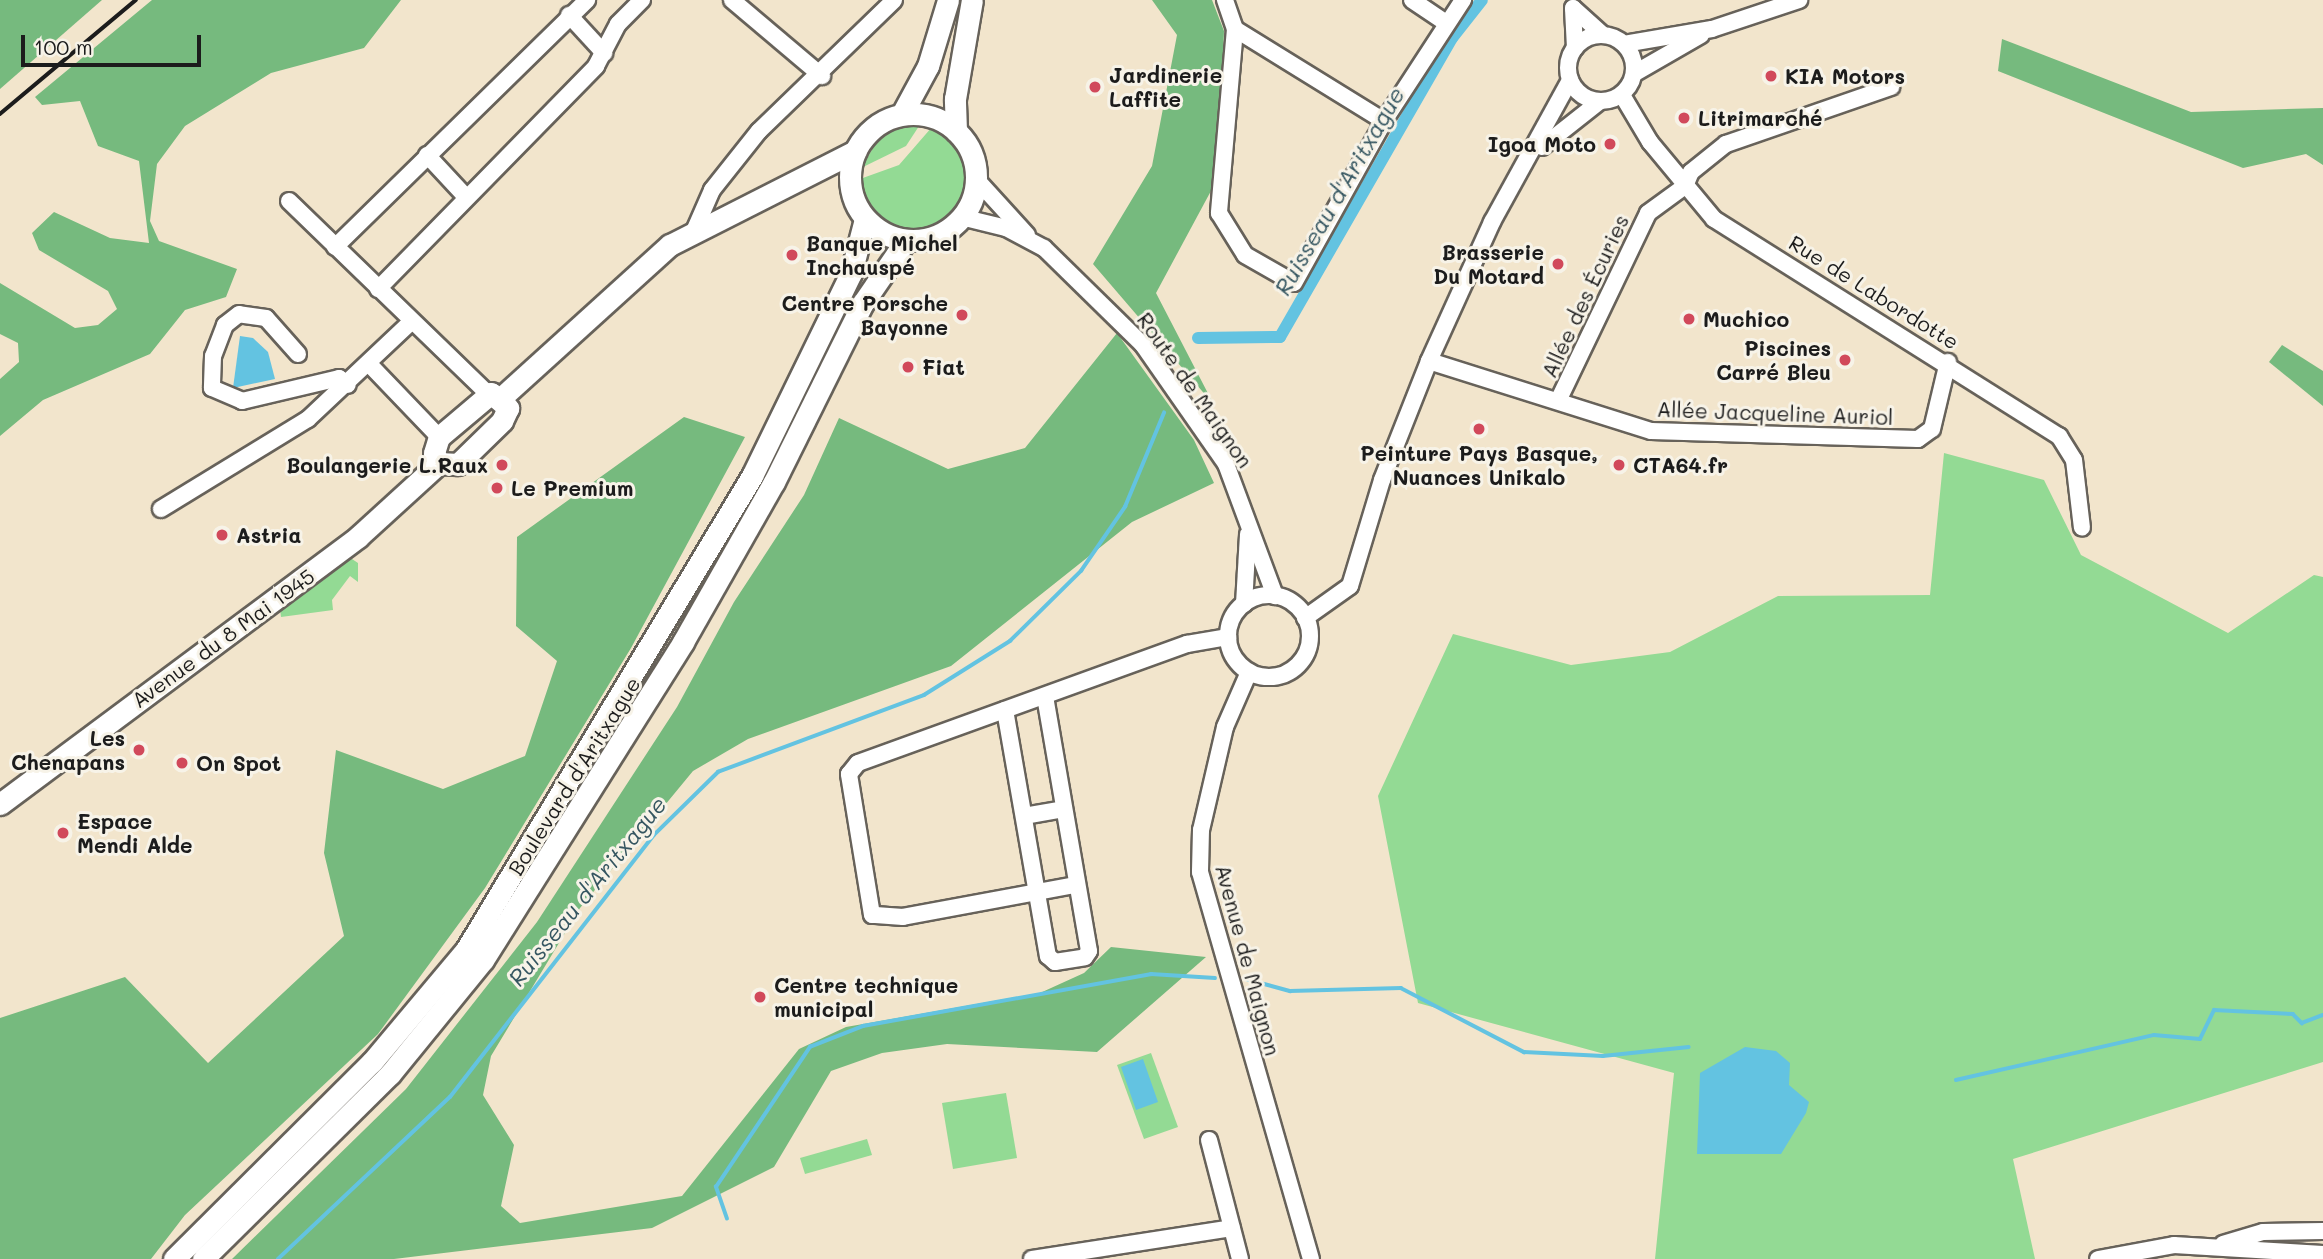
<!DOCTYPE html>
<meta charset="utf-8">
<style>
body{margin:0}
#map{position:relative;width:2323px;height:1259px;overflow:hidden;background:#f2e5cc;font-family:Mali,sans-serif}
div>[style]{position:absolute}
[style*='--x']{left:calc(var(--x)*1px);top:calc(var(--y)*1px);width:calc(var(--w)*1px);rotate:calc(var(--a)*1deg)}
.green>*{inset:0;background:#93da94}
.forest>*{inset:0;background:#76ba7e}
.water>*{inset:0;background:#63c3e1}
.stream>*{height:3.5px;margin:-1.75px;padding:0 1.75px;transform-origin:1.75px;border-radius:1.75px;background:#63c3e1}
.canal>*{height:12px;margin:-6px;padding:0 6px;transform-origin:6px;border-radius:6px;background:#63c3e1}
.roads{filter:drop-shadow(2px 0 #67625a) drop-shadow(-2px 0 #67625a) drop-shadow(0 2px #67625a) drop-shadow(0 -2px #67625a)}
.minor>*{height:16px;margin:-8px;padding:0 8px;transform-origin:8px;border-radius:8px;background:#fff}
.minor>.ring{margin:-8px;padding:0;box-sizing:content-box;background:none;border:16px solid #fff;border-radius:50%}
.major>*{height:21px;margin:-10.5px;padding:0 10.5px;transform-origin:10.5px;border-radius:10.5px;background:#fff}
.major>.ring{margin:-10.5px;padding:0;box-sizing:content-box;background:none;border:21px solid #fff;border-radius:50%}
.rail>*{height:3.5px;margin:-1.75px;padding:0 1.75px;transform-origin:1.75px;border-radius:1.75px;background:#1c1c1c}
.dots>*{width:19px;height:19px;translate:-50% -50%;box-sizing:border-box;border:4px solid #f7f3e8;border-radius:50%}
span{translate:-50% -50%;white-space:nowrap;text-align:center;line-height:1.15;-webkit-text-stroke:6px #f7f3e8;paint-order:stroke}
.poi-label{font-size:21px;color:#1c1c1c;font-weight:700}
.left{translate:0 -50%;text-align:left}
.right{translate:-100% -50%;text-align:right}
.street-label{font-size:21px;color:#1c1c1c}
.water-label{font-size:23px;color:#355661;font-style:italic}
.scale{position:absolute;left:21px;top:35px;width:180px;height:32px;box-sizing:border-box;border:4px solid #1c1c1c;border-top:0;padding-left:9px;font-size:21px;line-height:24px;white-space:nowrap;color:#1c1c1c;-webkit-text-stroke:5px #f7f3e8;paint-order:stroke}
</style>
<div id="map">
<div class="green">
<div style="clip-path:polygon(907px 123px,921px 123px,906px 146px,861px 168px,882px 133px)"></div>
<div style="clip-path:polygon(932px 127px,958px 148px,966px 164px,963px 201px,938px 227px,903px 231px,887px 225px,861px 194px,860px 179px,899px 165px)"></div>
<div style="clip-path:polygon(1944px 453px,2044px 480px,2081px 555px,2228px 633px,2314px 575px,2323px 577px,2323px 1062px,2013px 1159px,2035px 1259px,1655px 1259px,1674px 1073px,1418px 1003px,1378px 796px,1453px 634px,1571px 665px,1670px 652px,1778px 596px,1930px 595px)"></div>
<div style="clip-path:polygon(349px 557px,358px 563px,358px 582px,350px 576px,332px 600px,333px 610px,281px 617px,280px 609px)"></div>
<div style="clip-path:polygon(1151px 1053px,1178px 1127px,1144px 1139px,1117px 1065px)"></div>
<div style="clip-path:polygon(1006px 1093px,1017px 1158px,953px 1169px,942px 1103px)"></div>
<div style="clip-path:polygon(867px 1139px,872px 1155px,805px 1174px,800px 1158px)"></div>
</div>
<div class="forest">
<div style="clip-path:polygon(0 0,102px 0,0 89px)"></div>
<div style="clip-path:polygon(152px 0,401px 0,364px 48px,271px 73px,185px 126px,157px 164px,150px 221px,159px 241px,237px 269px,226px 297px,185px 310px,150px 354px,43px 400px,0 436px,0 379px,19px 362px,18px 343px,0 334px,0 283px,75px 328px,98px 325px,117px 309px,108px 291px,39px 250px,32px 233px,54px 212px,110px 238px,149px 243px,139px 161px,98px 146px,80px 101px,42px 105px,35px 97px)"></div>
<div style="clip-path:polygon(1152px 0,1212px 0,1224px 31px,1219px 176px,1156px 293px,1214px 405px,1093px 264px,1152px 166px,1177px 35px)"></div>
<div style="clip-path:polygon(2002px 39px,2191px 112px,2323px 108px,2323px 165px,2306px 154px,2243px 168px,1998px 71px)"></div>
<div style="clip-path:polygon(1117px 333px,1194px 440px,1214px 483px,1132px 522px,951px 666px,748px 739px,693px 771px,580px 908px,491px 1056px,483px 1095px,514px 1145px,501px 1206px,520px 1223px,682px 1196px,799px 1049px,846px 1027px,1040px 993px,1084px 973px,1111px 947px,1206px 957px,1097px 1052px,947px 1044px,882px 1053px,831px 1071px,774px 1167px,652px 1228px,394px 1259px,232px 1259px,406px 1089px,537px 922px,677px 707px,734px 602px,804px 495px,839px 418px,948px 469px,1025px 448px)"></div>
<div style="clip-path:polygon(2282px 345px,2323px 371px,2323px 406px,2269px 362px)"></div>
<div style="clip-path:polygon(684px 417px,745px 437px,631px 648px,485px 888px,378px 1034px,185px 1215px,151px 1259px,0 1259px,0 1018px,125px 977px,208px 1063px,344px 936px,324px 853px,336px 750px,443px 789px,525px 756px,557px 661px,516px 626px,517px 537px)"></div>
</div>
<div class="water">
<div style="clip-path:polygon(240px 336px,253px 338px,268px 352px,275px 379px,233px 388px)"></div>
<div style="clip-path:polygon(1745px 1047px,1776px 1051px,1790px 1063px,1789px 1085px,1809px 1102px,1806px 1113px,1781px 1154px,1697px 1154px,1700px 1073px)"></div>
<div style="clip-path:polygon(1143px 1059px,1158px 1102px,1136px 1110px,1121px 1067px)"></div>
</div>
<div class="stream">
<div style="--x:1246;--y:979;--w:46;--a:15.3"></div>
<div style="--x:1290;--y:991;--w:111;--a:-1.5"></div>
<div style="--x:1401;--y:988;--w:139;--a:27.5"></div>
<div style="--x:1524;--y:1052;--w:79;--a:2.9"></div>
<div style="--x:1603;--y:1056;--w:86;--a:-6"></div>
<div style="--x:1956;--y:1080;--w:203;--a:-12.8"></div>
<div style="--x:2154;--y:1035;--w:46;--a:5"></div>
<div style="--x:2200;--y:1039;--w:32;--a:-64"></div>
<div style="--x:2214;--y:1010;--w:79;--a:2.9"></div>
<div style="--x:2293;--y:1014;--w:13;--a:45"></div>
<div style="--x:2302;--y:1023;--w:22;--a:-21"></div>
<div style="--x:727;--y:1219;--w:34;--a:-109"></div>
<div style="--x:716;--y:1187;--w:169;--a:-56.1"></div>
<div style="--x:810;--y:1047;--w:57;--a:-21.6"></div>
<div style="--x:863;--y:1026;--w:293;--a:-10.2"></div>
<div style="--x:1151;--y:974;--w:64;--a:3.6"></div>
<div style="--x:278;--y:1259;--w:236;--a:-43.3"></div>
<div style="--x:450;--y:1097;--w:332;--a:-52.1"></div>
<div style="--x:654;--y:835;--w:90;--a:-44.5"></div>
<div style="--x:718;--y:772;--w:220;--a:-20.5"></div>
<div style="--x:924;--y:695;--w:102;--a:-32.1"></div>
<div style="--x:1010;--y:641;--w:100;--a:-44.6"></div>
<div style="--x:1081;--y:571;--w:78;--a:-55.5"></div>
<div style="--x:1125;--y:507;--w:102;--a:-67.5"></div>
</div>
<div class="canal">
<div style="--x:1198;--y:338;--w:82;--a:-0.7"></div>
<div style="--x:1280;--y:337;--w:345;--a:-60.1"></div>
<div style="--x:1452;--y:38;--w:48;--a:-51.7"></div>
</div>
<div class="roads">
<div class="minor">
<div style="--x:732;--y:0;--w:118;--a:40.2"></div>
<div style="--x:1225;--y:0;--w:31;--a:71"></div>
<div style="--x:1235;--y:29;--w:185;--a:95"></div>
<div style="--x:1219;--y:213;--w:49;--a:58.2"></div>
<div style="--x:1245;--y:255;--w:56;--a:29.7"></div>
<div style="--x:1294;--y:283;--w:185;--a:-60.9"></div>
<div style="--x:1384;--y:121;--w:145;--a:-56.9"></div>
<div style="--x:1412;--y:0;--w:40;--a:34"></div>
<div style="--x:569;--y:15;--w:52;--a:47.4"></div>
<div style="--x:1235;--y:29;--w:175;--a:31.7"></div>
<div class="ring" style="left:1568px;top:35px;width:50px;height:50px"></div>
<div style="--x:1624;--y:44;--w:89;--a:-9.7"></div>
<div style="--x:1712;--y:29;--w:92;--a:-18.4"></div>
<div style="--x:1575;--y:48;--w:40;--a:-92.9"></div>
<div style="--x:1573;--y:8;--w:40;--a:42"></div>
<div style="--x:1635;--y:73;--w:76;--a:-29.9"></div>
<div style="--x:1622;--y:95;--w:55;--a:59.2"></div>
<div style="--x:1650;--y:142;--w:100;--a:50.3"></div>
<div style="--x:1714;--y:219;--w:408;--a:32.2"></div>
<div style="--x:2059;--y:436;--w:28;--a:58"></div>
<div style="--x:2074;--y:460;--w:68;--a:83.3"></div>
<div style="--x:1542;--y:147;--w:73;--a:-38.3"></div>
<div style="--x:427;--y:155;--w:57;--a:47.1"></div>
<div style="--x:976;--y:179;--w:76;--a:47.7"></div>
<div style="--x:1685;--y:186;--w:15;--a:-67"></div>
<div style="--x:1691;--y:172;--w:45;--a:-38.7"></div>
<div style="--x:1726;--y:144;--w:175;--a:-19.1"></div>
<div style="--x:289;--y:201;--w:276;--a:44.1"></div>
<div style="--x:961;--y:217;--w:46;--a:13.7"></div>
<div style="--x:1006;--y:228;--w:43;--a:27.8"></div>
<div style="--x:1044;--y:248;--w:139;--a:44.4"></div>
<div style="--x:1143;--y:345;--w:145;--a:55.1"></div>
<div style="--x:1226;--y:464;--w:141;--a:69.6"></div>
<div style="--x:695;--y:229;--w:43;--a:-66.4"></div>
<div style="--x:712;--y:190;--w:75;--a:-51.5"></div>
<div style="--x:759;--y:131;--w:188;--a:-44.1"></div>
<div style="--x:335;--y:247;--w:353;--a:-44.4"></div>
<div style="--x:378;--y:289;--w:312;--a:-45.6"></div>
<div style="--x:596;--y:66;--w:47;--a:-62.4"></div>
<div style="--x:618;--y:24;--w:34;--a:-45"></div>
<div style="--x:298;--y:354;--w:48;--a:-131.6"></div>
<div style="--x:266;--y:318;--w:27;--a:-172"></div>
<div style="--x:239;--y:314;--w:18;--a:142"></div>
<div style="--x:225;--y:325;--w:33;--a:111"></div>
<div style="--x:213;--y:356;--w:32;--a:92"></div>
<div style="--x:212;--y:388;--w:33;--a:23"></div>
<div style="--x:242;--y:401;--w:100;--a:-13.3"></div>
<div style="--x:339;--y:378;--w:11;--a:38"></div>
<div style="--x:1429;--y:361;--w:233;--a:17.5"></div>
<div style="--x:1651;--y:431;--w:267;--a:1.7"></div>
<div style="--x:1918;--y:439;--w:17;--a:-36"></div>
<div style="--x:1932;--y:429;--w:69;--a:-76.6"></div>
<div style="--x:371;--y:366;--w:98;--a:46.2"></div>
<div style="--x:1558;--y:401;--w:208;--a:-64.4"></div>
<div style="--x:1648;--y:213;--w:46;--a:-36.1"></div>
<div style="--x:161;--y:509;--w:172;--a:-31.5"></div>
<div style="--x:308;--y:419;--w:143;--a:-43.3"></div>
<div class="ring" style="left:1228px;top:595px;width:66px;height:66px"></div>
<div style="--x:1244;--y:604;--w:70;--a:-86.7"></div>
<div style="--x:1305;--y:618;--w:55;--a:-35.4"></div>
<div style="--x:1350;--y:586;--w:111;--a:-73.2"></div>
<div style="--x:1382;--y:480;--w:128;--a:-68.4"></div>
<div style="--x:1429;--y:361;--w:153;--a:-65.6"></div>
<div style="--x:1492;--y:222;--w:162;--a:-61.2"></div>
<div style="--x:1249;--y:672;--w:60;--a:113.6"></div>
<div style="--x:1225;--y:727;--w:106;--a:103.1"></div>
<div style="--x:1201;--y:830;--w:42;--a:91.4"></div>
<div style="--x:1200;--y:872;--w:403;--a:74"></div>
<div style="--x:1005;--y:710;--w:250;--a:80.1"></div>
<div style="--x:1048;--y:956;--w:9;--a:41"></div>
<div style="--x:1055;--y:962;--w:30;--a:-9"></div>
<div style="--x:1085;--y:957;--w:7;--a:-56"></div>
<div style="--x:1089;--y:951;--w:259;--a:-99.8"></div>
<div style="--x:1024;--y:816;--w:40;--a:-10"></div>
<div style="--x:1075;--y:885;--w:175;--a:169.5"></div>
<div style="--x:903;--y:917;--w:31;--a:-176"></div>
<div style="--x:872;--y:915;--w:143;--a:-99.3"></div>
<div style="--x:849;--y:774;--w:14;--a:-51"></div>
<div style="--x:858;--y:763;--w:350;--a:-19.9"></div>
<div style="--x:1187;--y:644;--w:42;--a:-9.7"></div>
<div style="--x:1209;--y:1140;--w:123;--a:75.4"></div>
<div style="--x:2223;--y:1244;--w:42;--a:-16.7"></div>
<div style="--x:2263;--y:1232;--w:60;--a:-1"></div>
<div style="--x:1032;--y:1259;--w:202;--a:-8.8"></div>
<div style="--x:2098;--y:1259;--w:77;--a:-10.4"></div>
<div style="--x:2174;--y:1245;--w:149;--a:3.5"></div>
</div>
<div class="major">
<div style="--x:902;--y:114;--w:55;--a:-61.6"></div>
<div style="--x:928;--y:66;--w:69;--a:-73.1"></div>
<div class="ring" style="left:850px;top:114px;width:105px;height:105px"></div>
<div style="--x:956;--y:131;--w:32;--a:-92"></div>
<div style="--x:955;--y:99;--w:100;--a:-80.3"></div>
<div style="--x:491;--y:393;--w:23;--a:41"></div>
<div style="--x:508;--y:408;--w:14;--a:115"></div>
<div style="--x:502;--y:421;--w:62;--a:135.7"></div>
<div style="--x:458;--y:464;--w:19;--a:-177"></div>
<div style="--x:439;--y:463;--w:11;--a:-117"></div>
<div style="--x:434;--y:453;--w:17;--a:-73"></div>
<div style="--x:439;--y:437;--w:68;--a:-40.2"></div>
<div style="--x:501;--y:398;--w:228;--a:-42.2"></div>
<div style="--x:670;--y:245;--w:208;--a:-26.9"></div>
<div style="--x:0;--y:804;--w:447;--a:-36.7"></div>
<div style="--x:358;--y:537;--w:110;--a:-42.4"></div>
<div style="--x:174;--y:1259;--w:279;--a:-44.9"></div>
<div style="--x:372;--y:1062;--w:146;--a:-50"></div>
<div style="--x:466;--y:950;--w:554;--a:-58.89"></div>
<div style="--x:752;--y:476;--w:226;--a:-64"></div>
<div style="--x:851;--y:273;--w:56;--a:-75.5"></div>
<div style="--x:203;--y:1259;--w:263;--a:-44.7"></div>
<div style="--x:390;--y:1074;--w:147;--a:-50.8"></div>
<div style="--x:483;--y:960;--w:376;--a:-57.8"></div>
<div style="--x:683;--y:642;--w:184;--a:-60.4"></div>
<div style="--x:774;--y:482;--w:200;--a:-63.6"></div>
<div style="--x:863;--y:303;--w:76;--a:-55.7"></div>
</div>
</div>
<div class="rail">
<div style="--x:0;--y:114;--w:177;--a:-40"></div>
</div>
<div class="dots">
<div style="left:1771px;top:76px;background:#d1495b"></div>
<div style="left:1095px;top:87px;background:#d1495b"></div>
<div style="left:1684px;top:118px;background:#d1495b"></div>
<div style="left:1610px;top:144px;background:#d1495b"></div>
<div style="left:792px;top:255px;background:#d1495b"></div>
<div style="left:1558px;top:264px;background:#d1495b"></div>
<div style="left:962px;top:315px;background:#d1495b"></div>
<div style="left:1689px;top:319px;background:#d1495b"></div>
<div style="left:1845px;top:360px;background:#d1495b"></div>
<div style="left:908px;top:367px;background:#d1495b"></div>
<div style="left:1479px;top:429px;background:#d1495b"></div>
<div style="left:502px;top:465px;background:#d1495b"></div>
<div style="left:1619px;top:465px;background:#d1495b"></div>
<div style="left:497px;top:488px;background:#d1495b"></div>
<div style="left:222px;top:535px;background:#d1495b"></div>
<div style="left:139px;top:750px;background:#d1495b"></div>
<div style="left:182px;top:763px;background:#d1495b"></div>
<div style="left:63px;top:833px;background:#d1495b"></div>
<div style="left:760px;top:997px;background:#d1495b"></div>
</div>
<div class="poi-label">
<span class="left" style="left:1109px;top:87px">Jardinerie<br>Laffite</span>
<span class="left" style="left:1785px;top:76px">KIA Motors</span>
<span class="left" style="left:1698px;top:118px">Litrimarché</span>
<span class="right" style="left:1596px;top:144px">Igoa Moto</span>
<span class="left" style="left:806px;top:255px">Banque Michel<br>Inchauspé</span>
<span class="right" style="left:1544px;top:264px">Brasserie<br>Du Motard</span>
<span class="right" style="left:948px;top:315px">Centre Porsche<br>Bayonne</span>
<span class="left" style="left:1703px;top:319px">Muchico</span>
<span class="right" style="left:1831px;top:360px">Piscines<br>Carré Bleu</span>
<span class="left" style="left:922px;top:367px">Fiat</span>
<span style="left:1479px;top:465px">Peinture Pays Basque,<br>Nuances Unikalo</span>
<span class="right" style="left:488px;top:465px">Boulangerie L.Raux</span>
<span class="left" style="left:1633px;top:465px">CTA64.fr</span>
<span class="left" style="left:511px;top:488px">Le Premium</span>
<span class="left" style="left:236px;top:535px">Astria</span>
<span class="right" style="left:125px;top:750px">Les<br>Chenapans</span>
<span class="left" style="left:196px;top:763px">On Spot</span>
<span class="left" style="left:77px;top:833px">Espace<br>Mendi Alde</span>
<span class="left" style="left:774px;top:997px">Centre technique<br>municipal</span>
</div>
<div class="street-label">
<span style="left:1874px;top:292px;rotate:32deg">Rue de Labordotte</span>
<span style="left:1585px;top:296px;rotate:-65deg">Allée des Écuries</span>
<span style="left:1195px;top:390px;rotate:55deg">Route de Maignon</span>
<span style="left:1775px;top:413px;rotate:2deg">Allée Jacqueline Auriol</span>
<span style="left:223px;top:638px;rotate:-36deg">Avenue du 8 Mai 1945</span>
<span style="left:574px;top:776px;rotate:-58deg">Boulevard d'Aritxague</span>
<span style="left:1248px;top:960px;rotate:75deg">Avenue de Maignon</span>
</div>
<div class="water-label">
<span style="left:1339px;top:191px;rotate:-60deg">Ruisseau d'Aritxague</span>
<span style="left:587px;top:891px;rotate:-51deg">Ruisseau d'Aritxague</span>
</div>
<div class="scale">100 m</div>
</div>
